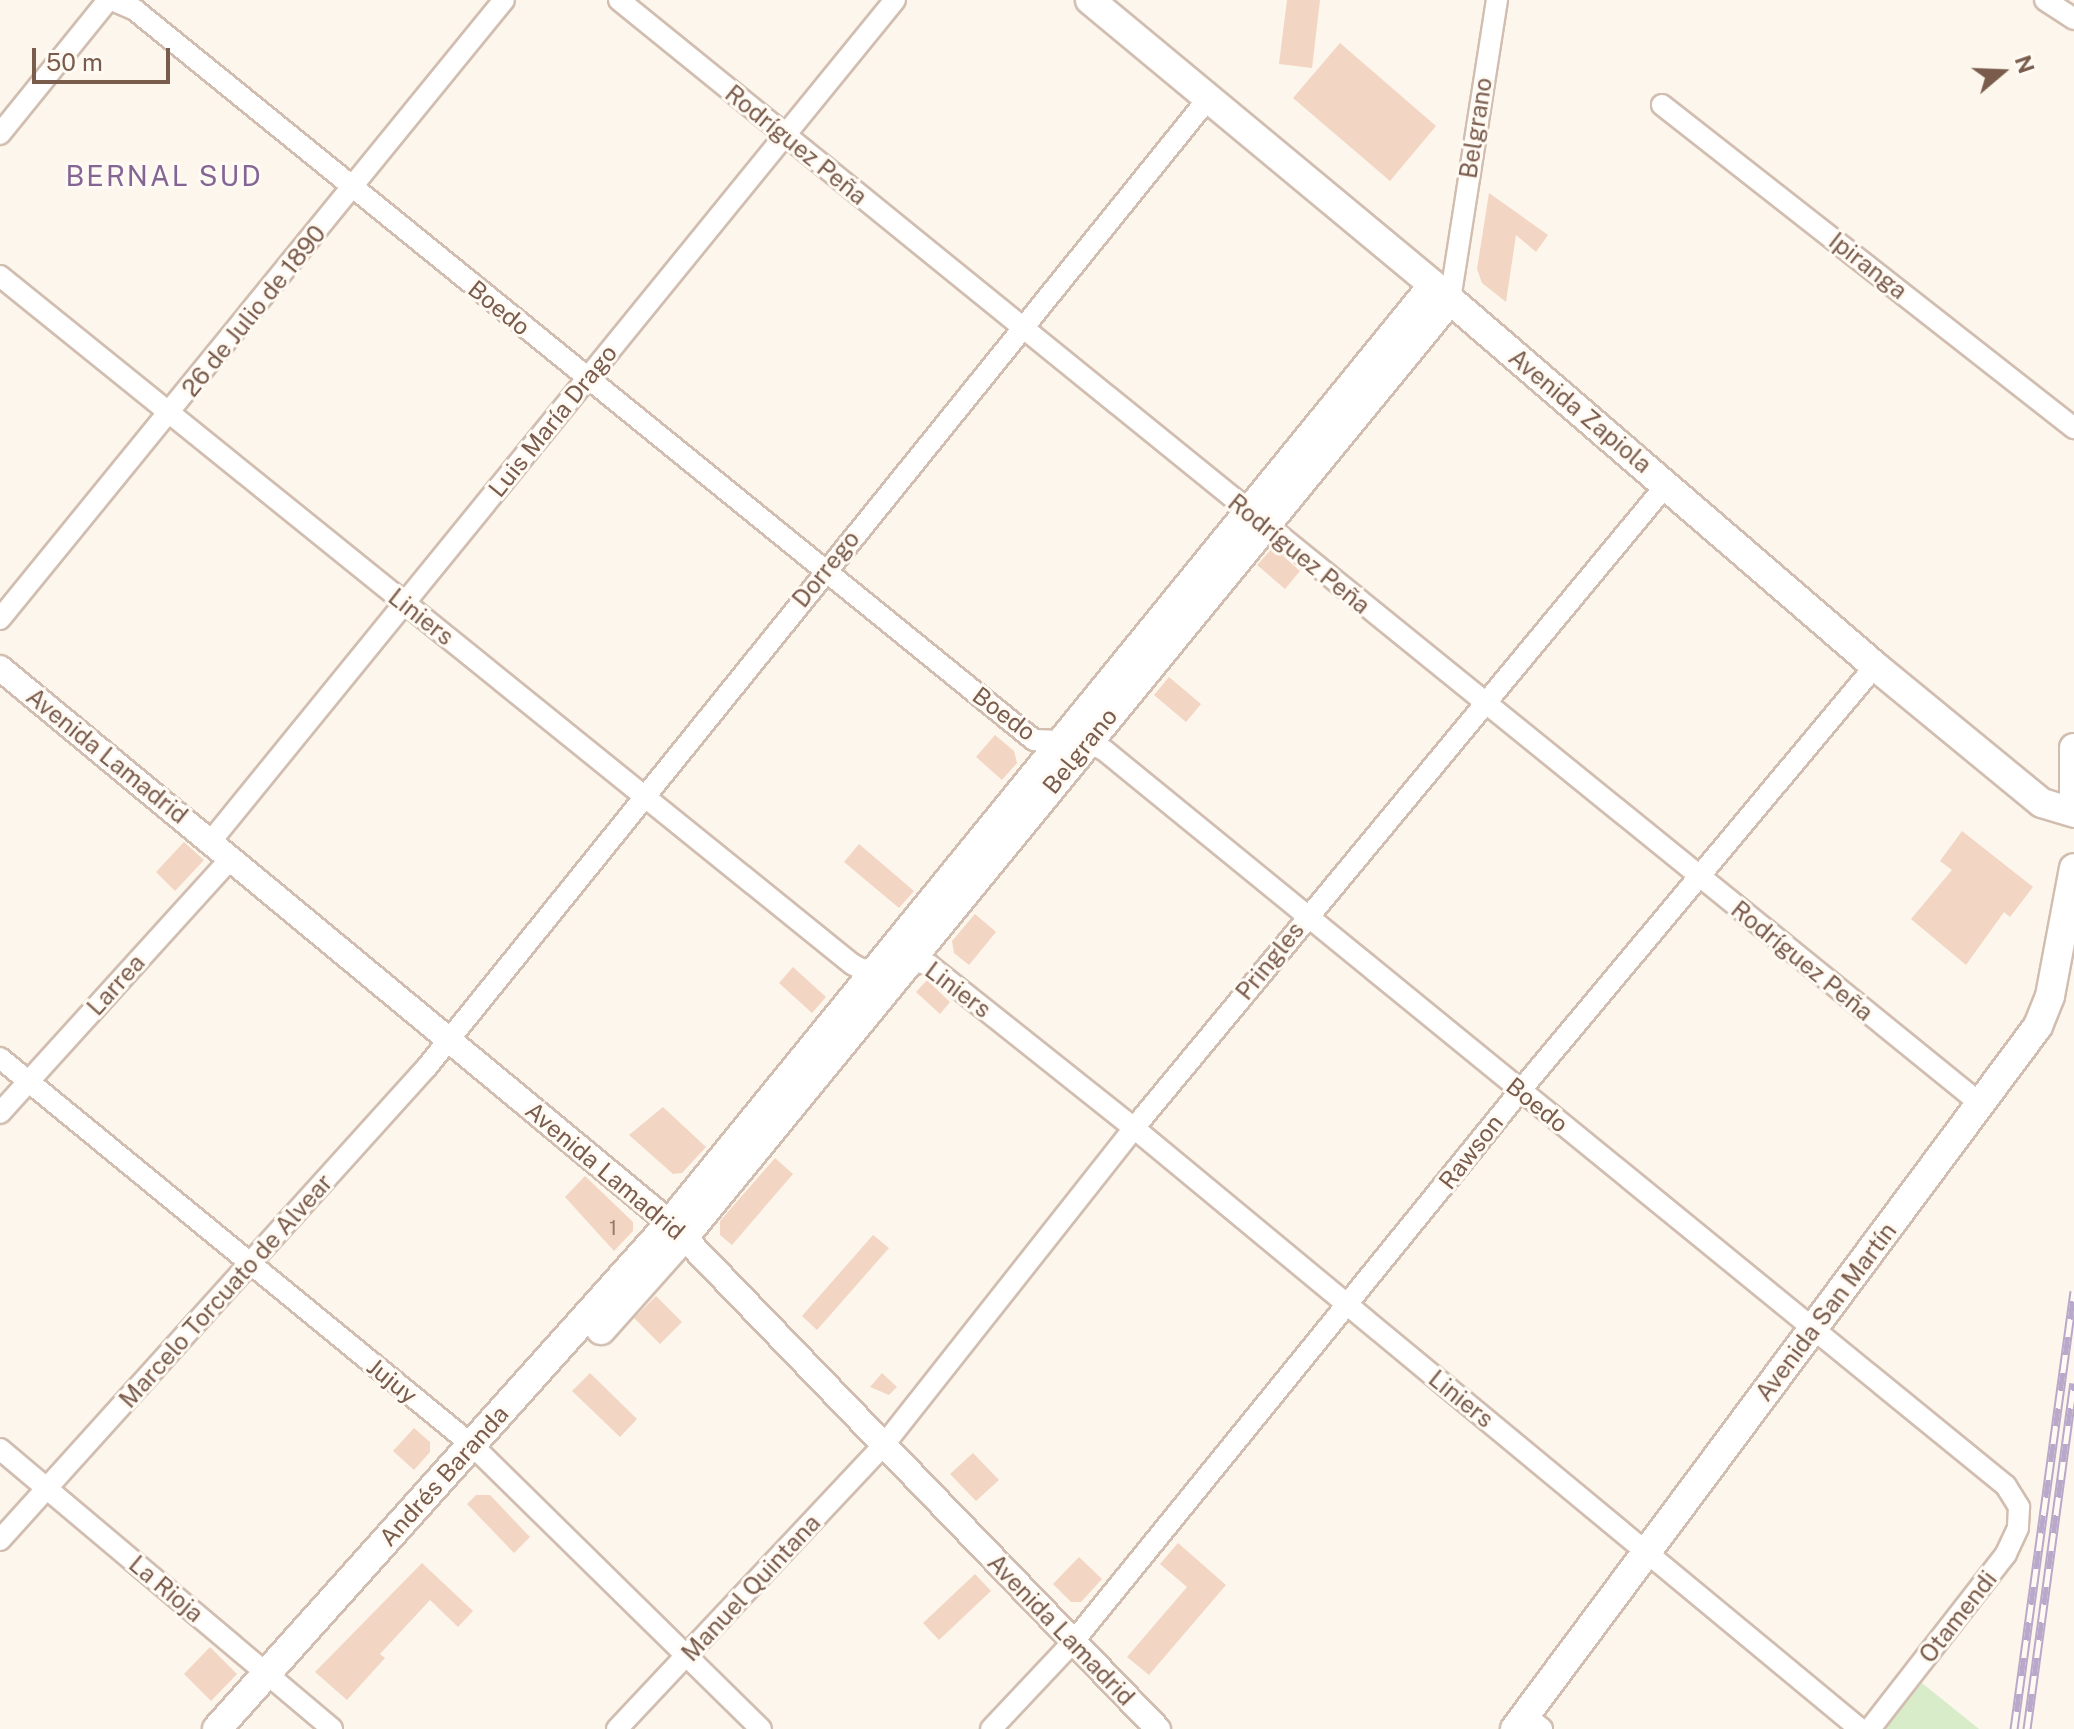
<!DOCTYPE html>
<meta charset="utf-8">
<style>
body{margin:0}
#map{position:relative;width:2074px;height:1729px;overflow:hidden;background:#fdf6ec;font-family:"Public Sans",sans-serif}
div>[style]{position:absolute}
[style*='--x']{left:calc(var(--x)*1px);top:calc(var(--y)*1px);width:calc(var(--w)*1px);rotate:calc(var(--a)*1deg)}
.green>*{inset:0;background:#d8ecc9}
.building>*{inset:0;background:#f3d5c3}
.roads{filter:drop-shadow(2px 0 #d1beb0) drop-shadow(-2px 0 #d1beb0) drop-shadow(0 2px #d1beb0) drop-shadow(0 -2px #d1beb0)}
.minor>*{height:20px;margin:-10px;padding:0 10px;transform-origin:10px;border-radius:10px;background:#fff}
.tertiary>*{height:24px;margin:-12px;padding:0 12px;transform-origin:12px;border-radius:12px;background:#fff}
.secondary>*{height:28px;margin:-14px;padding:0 14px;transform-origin:14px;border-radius:14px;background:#fff}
.rail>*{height:9px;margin-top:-4.5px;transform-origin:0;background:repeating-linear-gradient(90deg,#fffaf3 0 18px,#b9a8c9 0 36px);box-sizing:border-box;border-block:2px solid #b9a8c9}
span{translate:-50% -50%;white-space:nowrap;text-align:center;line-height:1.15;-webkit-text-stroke:6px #fffaf3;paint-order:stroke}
.number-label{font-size:20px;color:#987a6a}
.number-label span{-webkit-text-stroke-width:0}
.street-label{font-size:24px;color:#7a5c4d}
.quarter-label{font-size:28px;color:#846695;letter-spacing:2px}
.north{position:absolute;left:1962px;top:32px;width:80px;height:80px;-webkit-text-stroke:6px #fffaf3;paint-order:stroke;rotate:71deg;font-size:22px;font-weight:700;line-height:32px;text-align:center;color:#7a5c4d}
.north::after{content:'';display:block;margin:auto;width:28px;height:36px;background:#7a5c4d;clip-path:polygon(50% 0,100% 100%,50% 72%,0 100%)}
.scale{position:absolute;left:32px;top:48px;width:138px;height:36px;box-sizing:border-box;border:4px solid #7a5c4d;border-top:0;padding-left:10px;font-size:24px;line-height:28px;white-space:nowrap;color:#7a5c4d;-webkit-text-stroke:6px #fffaf3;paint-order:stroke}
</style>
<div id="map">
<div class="green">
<div style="clip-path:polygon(1922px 1683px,1979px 1729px,1882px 1729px)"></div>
</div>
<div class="building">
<div style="clip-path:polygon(1287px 0,1320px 0,1312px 68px,1279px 64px)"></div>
<div style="clip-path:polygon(1340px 43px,1436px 126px,1390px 181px,1293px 98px)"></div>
<div style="clip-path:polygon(1489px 193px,1548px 235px,1536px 252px,1516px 235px,1506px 302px,1482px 283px,1477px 269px)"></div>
<div style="clip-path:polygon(1273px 547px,1300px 571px,1285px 589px,1257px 565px)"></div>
<div style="clip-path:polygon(1169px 677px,1201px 704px,1186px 722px,1154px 695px)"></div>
<div style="clip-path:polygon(995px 735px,1014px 751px,1017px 763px,1002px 780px,976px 757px)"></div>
<div style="clip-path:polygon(1962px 831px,2033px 887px,2010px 917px,2004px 912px,1966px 965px,1911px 919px,1952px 870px,1940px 861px)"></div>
<div style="clip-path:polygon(184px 842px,204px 860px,175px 891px,156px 872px)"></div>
<div style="clip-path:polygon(859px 844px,914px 891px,899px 908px,844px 862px)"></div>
<div style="clip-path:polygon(975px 914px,996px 932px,969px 965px,954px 953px,952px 941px)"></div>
<div style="clip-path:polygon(793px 967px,826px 997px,812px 1013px,779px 983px)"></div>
<div style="clip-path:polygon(927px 980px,950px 1002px,940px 1014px,916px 992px)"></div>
<div style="clip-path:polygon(663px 1107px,706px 1147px,682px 1173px,673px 1174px,629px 1135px)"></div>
<div style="clip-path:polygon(775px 1158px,793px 1174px,732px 1245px,720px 1235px,720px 1221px)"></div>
<div style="clip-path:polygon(585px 1176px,633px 1222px,633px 1231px,614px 1251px,565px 1197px)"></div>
<div style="clip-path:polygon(873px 1235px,889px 1248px,817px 1330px,802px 1316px)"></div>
<div style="clip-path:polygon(656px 1296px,682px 1322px,660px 1344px,634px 1318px)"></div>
<div style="clip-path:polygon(590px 1373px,637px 1419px,620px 1437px,572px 1391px)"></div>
<div style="clip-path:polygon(882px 1373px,897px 1387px,889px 1395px,870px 1387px)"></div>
<div style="clip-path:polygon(414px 1428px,430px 1442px,430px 1452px,414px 1470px,393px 1451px)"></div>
<div style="clip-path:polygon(973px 1453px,999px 1480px,976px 1501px,950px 1474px)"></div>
<div style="clip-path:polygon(476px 1495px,490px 1495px,530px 1537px,514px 1553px,467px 1504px)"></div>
<div style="clip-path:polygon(1178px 1543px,1226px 1585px,1149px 1675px,1127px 1657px,1187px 1587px,1160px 1564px)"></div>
<div style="clip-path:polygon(1079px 1557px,1102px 1579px,1081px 1602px,1071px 1602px,1053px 1584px)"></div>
<div style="clip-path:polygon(422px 1563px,473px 1611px,458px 1627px,430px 1600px,380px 1654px,385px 1658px,347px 1700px,315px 1672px)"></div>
<div style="clip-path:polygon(975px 1574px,991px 1591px,939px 1640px,923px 1623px)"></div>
<div style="clip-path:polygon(210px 1647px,237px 1674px,211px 1701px,184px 1674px)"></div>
</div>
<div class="roads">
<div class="minor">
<div style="--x:112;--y:0;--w:25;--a:23"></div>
<div style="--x:135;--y:10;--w:1158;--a:39.08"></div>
<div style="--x:1034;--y:740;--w:54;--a:2.1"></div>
<div style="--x:1088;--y:742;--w:18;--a:27"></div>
<div style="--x:1104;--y:750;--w:1164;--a:39.21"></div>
<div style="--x:2006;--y:1486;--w:25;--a:58"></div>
<div style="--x:2019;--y:1507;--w:21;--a:93"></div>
<div style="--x:2018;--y:1528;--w:29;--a:115"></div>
<div style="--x:2006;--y:1554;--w:222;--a:127.9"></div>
<div style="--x:619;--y:0;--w:1753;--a:39.03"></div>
<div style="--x:2045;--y:0;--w:35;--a:33"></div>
<div style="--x:1662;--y:105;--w:524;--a:38.1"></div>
<div style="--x:0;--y:134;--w:172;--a:-51.1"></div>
<div style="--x:0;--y:276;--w:1095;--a:38.92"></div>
<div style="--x:852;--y:964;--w:13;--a:29"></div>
<div style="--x:863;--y:970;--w:49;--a:-11.8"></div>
<div style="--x:911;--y:960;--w:19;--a:16"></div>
<div style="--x:929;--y:965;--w:262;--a:38.5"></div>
<div style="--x:1134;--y:1128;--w:942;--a:39.62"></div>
<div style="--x:1450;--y:300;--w:304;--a:-81.1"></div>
<div style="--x:0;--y:619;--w:798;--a:-50.85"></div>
<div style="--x:211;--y:841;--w:1084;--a:-50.88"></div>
<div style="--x:0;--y:1058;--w:610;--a:39.35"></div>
<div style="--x:472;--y:1445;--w:405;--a:44.5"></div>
<div style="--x:0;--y:1113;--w:344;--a:-47.8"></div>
<div style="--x:0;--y:1449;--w:434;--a:40.1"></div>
<div style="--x:0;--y:1540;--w:637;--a:-47.93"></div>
<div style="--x:427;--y:1067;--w:1242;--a:-51.11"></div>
<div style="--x:1525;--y:1715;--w:22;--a:39"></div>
<div style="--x:617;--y:1729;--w:388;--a:-46.8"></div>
<div style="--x:883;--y:1446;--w:405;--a:-51.7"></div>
<div style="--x:1134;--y:1128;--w:836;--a:-50.39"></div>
<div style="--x:991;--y:1729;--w:120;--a:-46.7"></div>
<div style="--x:1073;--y:1642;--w:710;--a:-50.95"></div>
<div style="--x:1520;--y:1091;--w:554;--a:-50.13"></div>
</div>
<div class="tertiary">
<div style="--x:0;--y:668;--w:870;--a:39.64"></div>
<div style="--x:670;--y:1223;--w:703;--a:46.04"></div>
</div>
<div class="secondary">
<div style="--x:1090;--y:0;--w:446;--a:39.7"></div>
<div style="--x:1433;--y:285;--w:584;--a:40.76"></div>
<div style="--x:1875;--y:666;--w:216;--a:39.4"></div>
<div style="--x:2042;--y:803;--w:34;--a:17"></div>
<div style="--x:2074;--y:748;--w:45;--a:90"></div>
<div style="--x:601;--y:1330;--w:125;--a:-48.3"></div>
<div style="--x:684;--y:1237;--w:1210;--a:-50.73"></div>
<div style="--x:217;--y:1729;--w:679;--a:-48.16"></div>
<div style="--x:670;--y:1223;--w:1209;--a:-50.87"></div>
<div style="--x:1515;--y:1729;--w:876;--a:-53.35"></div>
<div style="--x:2038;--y:1026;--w:32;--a:-68"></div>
<div style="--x:2050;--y:996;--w:130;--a:-79.4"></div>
</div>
</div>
<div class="rail">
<div style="--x:2014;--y:1729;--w:442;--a:-82.2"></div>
<div style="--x:2027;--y:1729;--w:349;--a:-82.3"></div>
</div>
<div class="number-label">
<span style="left:613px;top:1228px">1</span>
</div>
<div class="street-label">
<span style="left:1476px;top:128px;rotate:-81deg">Belgrano</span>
<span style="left:796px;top:145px;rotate:39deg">Rodríguez Peña</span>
<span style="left:1868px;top:266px;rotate:38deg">Ipiranga</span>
<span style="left:499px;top:308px;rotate:39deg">Boedo</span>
<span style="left:254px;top:311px;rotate:-51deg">26 de Julio de 1890</span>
<span style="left:1580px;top:411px;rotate:40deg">Avenida Zapiola</span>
<span style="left:553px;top:421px;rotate:-51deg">Luis María Drago</span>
<span style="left:1299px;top:554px;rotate:39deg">Rodríguez Peña</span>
<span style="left:826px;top:569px;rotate:-51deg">Dorrego</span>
<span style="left:421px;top:617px;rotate:38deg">Liniers</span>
<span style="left:1004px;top:714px;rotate:37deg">Boedo</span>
<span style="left:1080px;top:751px;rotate:-51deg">Belgrano</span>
<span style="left:107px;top:756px;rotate:39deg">Avenida Lamadrid</span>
<span style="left:1270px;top:961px;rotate:-51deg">Pringles</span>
<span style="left:1802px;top:961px;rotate:39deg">Rodríguez Peña</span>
<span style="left:116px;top:985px;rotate:-48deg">Larrea</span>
<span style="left:958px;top:990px;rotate:37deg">Liniers</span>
<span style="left:1537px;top:1105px;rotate:39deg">Boedo</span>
<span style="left:1471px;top:1152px;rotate:-52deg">Rawson</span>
<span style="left:605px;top:1171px;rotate:40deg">Avenida Lamadrid</span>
<span style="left:226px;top:1291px;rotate:-48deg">Marcelo Torcuato de Alvear</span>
<span style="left:1826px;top:1312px;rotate:-53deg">Avenida San Martín</span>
<span style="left:392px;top:1381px;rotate:39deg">Jujuy</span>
<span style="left:1461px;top:1399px;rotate:39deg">Liniers</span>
<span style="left:444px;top:1476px;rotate:-48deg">Andrés Baranda</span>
<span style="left:751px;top:1588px;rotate:-47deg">Manuel Quintana</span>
<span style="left:166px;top:1589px;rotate:40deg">La Rioja</span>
<span style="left:1958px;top:1617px;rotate:-52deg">Otamendi</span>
<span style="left:1061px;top:1630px;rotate:46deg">Avenida Lamadrid</span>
</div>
<div class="quarter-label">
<span style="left:164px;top:176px">BERNAL SUD</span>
</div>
<div class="north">N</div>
<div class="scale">50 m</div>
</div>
